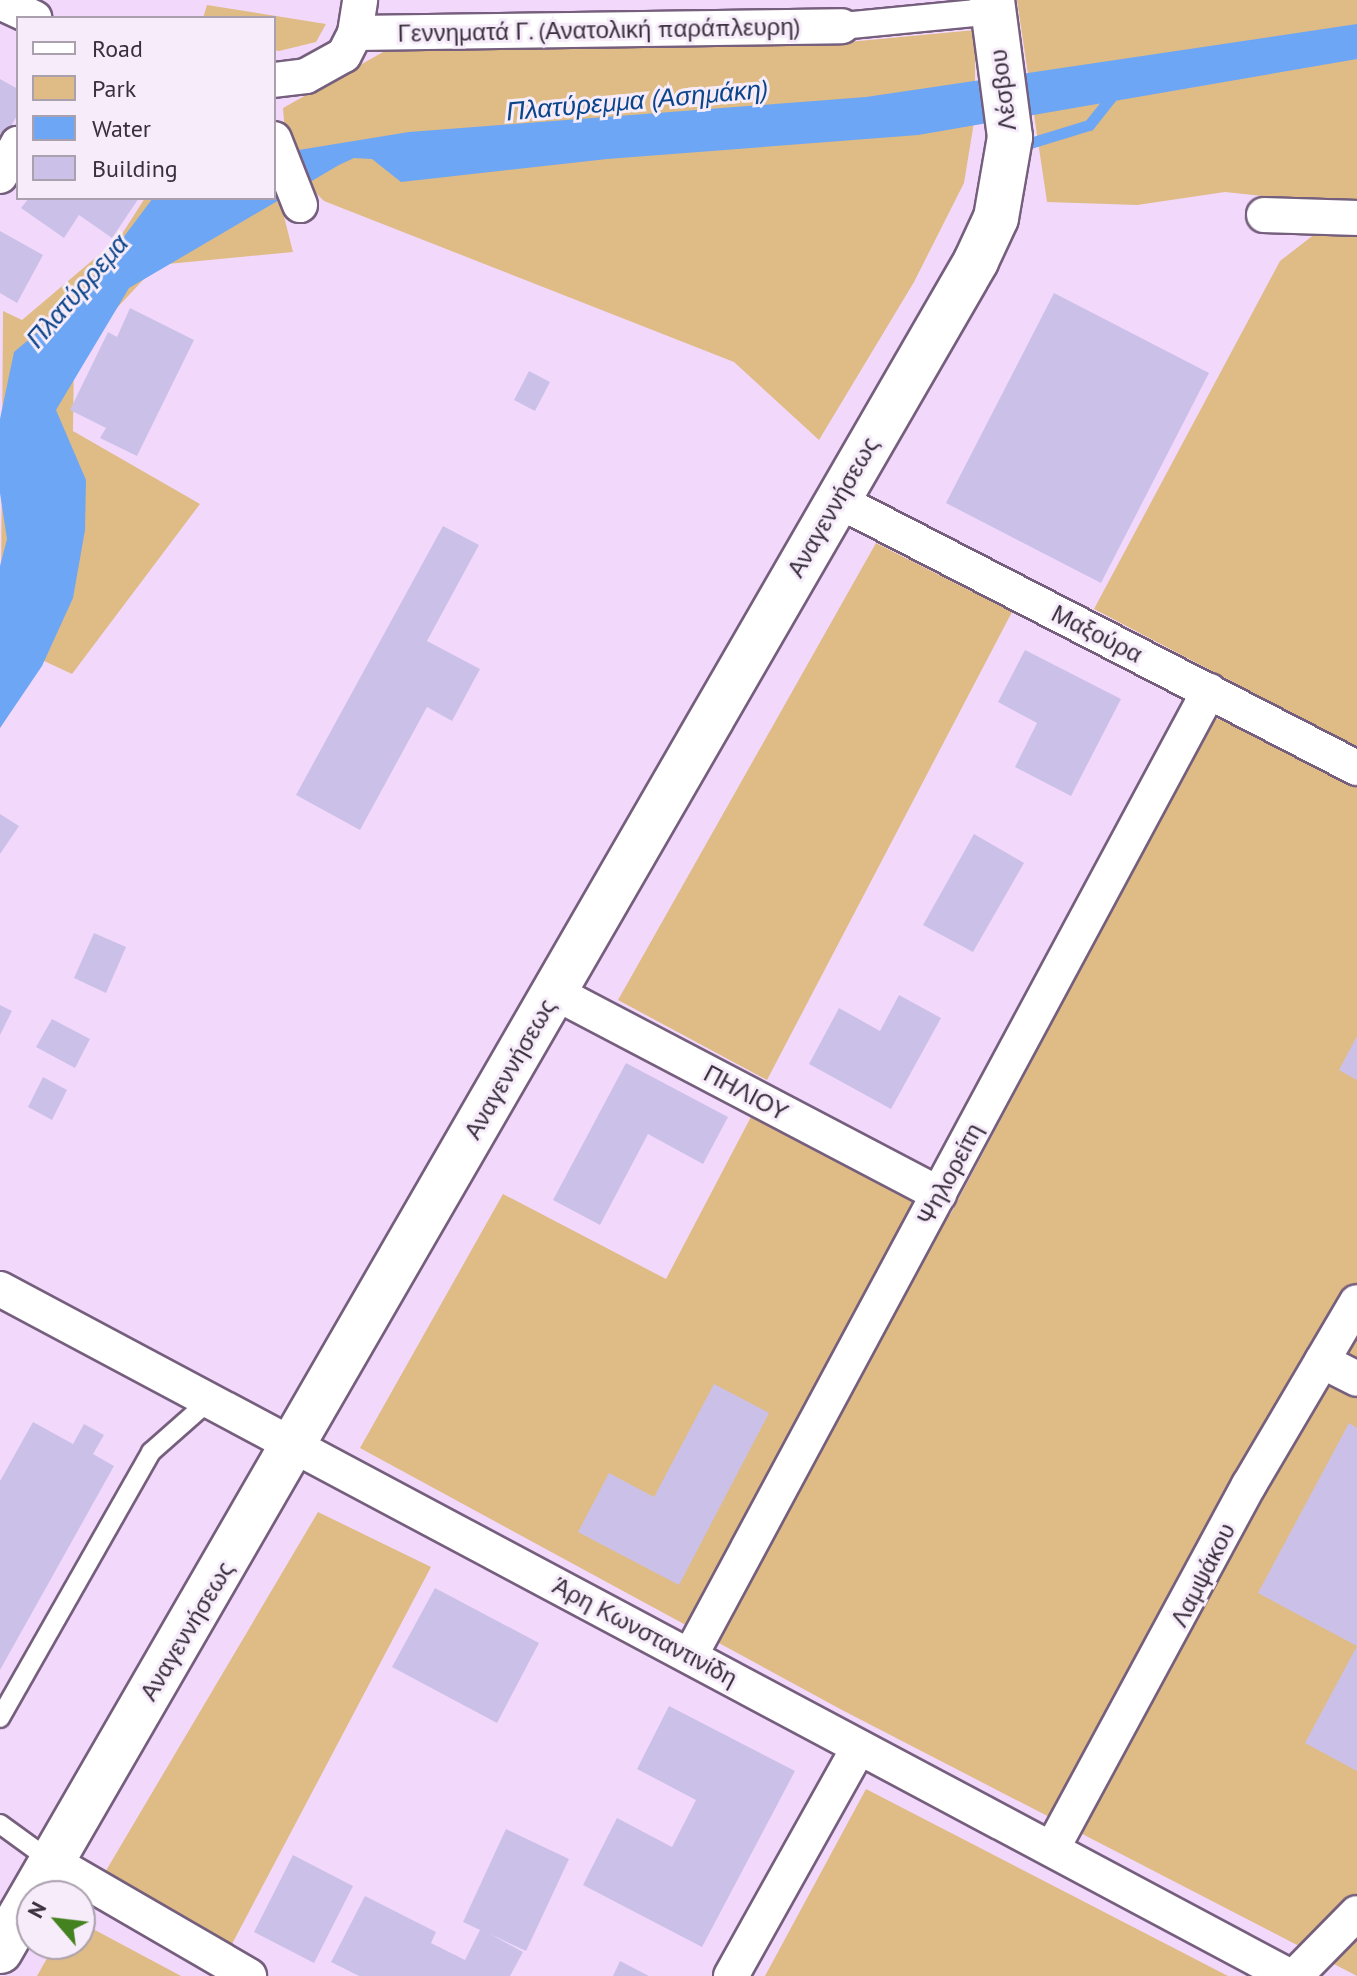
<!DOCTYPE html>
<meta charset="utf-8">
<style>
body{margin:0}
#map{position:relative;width:1357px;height:1976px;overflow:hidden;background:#f2d9fc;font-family:"PT Sans",sans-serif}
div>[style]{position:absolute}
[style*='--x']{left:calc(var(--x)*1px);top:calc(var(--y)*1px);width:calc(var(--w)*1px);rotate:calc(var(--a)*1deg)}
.green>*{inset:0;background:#dfbb86}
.water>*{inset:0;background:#6da6f4}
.stream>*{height:11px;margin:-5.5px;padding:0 5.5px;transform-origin:5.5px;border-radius:5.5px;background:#6da6f4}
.building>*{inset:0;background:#cbc1e8}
.roads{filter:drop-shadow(2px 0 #755f7d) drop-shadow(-2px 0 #755f7d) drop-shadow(0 2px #755f7d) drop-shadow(0 -2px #755f7d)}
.service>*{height:18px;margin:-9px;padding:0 9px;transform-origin:9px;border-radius:9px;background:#fff}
.pedestrian>*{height:26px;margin:-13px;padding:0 13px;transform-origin:13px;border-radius:13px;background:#fff}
.minor>*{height:34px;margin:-17px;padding:0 17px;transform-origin:17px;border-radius:17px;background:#fff}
.secondary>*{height:44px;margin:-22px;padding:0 22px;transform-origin:22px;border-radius:22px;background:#fff}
span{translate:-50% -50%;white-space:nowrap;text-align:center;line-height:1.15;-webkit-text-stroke:6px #f6ecfa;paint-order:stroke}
.street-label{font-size:24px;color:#392f3d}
.water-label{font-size:26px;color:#0a4489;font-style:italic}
.legend{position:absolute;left:16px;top:16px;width:260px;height:184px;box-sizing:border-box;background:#f6ecfa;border:2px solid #aaa0ae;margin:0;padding:10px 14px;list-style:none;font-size:24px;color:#392f3d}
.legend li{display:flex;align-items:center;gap:16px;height:40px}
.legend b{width:40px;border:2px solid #aaa0ae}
.north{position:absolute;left:16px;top:1880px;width:80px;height:80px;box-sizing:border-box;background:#f6ecfa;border:2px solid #aaa0ae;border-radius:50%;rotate:298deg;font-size:22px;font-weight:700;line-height:32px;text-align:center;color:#392f3d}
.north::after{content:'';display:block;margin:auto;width:28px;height:36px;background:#44811f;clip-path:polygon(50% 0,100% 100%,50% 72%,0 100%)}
</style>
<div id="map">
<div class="green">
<div style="clip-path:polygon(1017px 0,1357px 0,1357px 206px,1225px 192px,1137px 205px,1047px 202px)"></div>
<div style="clip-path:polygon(207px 5px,326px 24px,316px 42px,279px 51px,274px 50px,274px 18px,203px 18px)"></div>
<div style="clip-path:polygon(975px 30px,975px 116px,964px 183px,914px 282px,819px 440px,734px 362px,324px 201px,312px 189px,285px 135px,283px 108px,385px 51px,401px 48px,816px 45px)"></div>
<div style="clip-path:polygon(276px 185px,293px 252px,157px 265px,74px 354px,73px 431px,200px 504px,72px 674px,42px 660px,0 728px,3px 311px,22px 320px,120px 237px,145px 198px,274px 198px)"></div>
<div style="clip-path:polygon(1320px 230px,1357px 232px,1357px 747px,1094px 609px,1280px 261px)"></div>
<div style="clip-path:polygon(876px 543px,1012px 612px,767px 1080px,618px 1000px)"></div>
<div style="clip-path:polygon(1214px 718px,1242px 726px,1357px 785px,1357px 1976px,842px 1710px,360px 1448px,503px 1194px,666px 1279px,753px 1113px,950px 1215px)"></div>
<div style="clip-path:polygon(318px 1512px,431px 1567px,232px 1944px,104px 1874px)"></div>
<div style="clip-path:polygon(866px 1789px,1228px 1976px,765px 1976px)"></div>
<div style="clip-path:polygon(80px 1922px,181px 1976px,37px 1976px,55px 1944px,80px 1944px)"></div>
</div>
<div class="water">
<div style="clip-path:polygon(1357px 24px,1357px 59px,918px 135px,607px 159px,401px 182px,372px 159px,354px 158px,339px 165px,129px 288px,56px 410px,86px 480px,85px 530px,73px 598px,42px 666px,0 728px,0 566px,7px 539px,0 493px,0 419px,14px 352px,77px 299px,153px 198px,274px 198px,274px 154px,409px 132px,866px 97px)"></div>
</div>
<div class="stream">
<div style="--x:1017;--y:147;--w:75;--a:-17"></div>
<div style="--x:1089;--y:125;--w:43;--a:-51.5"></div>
</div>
<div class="building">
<div style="clip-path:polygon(0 79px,18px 89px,18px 114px,0 145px)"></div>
<div style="clip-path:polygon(29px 198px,139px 198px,112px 238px,79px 215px,64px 238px,21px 208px)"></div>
<div style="clip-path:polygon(0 231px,43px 255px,17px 303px,0 293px)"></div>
<div style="clip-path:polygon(1054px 293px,1209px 373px,1101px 583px,946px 503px)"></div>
<div style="clip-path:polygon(130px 308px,194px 340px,137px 456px,100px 438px,106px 428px,70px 410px,108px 332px,117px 337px)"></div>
<div style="clip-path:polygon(529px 371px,550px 382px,535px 411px,514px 400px)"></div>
<div style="clip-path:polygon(443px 526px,479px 545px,427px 641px,480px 669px,452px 721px,427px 707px,360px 830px,296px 795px)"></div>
<div style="clip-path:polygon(1025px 650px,1121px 699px,1071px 796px,1015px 767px,1037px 723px,998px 702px)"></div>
<div style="clip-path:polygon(0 814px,19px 826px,0 854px)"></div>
<div style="clip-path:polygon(974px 834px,1024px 863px,973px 952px,923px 925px)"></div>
<div style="clip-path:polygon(94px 933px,126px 947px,106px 993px,74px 978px)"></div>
<div style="clip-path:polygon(899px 995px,941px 1018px,891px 1109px,809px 1064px,839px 1008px,880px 1031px)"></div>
<div style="clip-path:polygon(0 1005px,12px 1011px,0 1035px)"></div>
<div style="clip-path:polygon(52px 1019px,90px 1039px,75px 1068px,36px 1047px)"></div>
<div style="clip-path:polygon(1357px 1036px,1357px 1080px,1339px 1070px)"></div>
<div style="clip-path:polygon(626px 1063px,728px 1117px,703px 1164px,648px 1134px,600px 1225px,553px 1200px)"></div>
<div style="clip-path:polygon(43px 1077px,67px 1090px,52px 1120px,28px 1107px)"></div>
<div style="clip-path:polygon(714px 1384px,769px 1413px,679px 1585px,578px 1532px,609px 1473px,654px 1497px)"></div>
<div style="clip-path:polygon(33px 1422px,73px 1444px,84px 1424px,104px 1435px,93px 1454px,114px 1466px,0 1670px,0 1481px)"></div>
<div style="clip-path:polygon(1349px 1423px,1357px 1428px,1357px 1646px,1258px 1593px)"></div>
<div style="clip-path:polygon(435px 1588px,539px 1643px,497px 1723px,392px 1667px)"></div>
<div style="clip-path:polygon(1357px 1646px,1357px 1771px,1305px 1743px)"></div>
<div style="clip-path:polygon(669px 1706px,795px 1771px,702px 1947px,583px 1885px,617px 1818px,672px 1847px,696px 1800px,637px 1769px)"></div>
<div style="clip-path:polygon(506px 1829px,569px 1859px,526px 1951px,490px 1934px,523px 1952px,510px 1976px,359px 1976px,331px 1962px,365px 1896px,436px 1932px,431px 1943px,465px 1960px,480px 1930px,463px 1922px)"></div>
<div style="clip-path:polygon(293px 1855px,353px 1886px,314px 1963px,254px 1932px)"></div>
<div style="clip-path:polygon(620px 1961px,649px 1976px,613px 1976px)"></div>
</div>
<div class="roads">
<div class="service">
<div style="--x:0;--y:1718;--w:306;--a:-60.4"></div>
<div style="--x:151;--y:1452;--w:79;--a:-41.4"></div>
<div style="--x:0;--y:1824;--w:63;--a:36"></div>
</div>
<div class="pedestrian">
<div style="--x:842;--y:26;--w:153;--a:-5.6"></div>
</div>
<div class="minor">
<div style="--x:0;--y:2;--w:38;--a:25"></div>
<div style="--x:355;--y:33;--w:487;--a:-0.8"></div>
<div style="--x:274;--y:80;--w:32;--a:-7"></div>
<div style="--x:306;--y:76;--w:43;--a:-28.9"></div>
<div style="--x:344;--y:55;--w:25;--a:-63"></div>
<div style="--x:355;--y:33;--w:33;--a:-81"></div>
<div style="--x:274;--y:139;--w:71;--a:68.5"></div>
<div style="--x:0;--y:176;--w:37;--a:-61"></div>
<div style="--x:1264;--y:215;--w:93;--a:1.8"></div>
<div style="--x:837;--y:500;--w:585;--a:27.27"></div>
<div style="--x:554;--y:992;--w:435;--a:27.7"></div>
<div style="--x:0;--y:1289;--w:1461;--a:28.06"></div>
<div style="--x:1322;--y:1361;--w:39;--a:27"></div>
<div style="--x:690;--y:1656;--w:1096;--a:-61.73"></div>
<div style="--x:1052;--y:1849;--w:414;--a:-61.6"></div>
<div style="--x:1249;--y:1485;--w:212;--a:-59.5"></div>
<div style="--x:51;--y:1861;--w:229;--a:30.1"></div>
<div style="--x:731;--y:1976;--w:262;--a:-60.8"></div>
<div style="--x:1295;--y:1976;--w:88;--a:-45.5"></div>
</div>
<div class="secondary">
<div style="--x:0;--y:1951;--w:1952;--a:-59.99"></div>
<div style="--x:976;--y:261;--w:47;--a:-65.1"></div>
<div style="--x:996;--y:218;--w:82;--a:-80.2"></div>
<div style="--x:1010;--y:137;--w:138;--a:-97.5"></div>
</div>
</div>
<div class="street-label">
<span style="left:599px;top:30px;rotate:-1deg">Γεννηματά Γ. (Ανατολική παράπλευρη)</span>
<span style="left:1003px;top:90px;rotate:-97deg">Λέσβου</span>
<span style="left:833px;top:507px;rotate:-60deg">Αναγεννήσεως</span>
<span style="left:1097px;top:634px;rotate:27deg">Μαξούρα</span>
<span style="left:510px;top:1069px;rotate:-60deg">Αναγεννήσεως</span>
<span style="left:746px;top:1093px;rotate:28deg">ΠΗΛΙΟΥ</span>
<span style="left:950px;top:1174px;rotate:-62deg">Ψηλορείτη</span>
<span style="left:1203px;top:1575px;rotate:-63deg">Λαμψάκου</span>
<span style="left:187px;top:1631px;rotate:-59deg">Αναγεννήσεως</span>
<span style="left:645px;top:1632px;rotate:28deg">Άρη Κωνσταντινίδη</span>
</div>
<div class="water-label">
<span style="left:637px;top:100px;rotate:-5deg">Πλατύρεμμα (Ασημάκη)</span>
<span style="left:77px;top:291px;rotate:-49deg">Πλατύρρεμα</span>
</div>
<ul class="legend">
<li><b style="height:10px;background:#fff"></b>Road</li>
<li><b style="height:22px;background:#dfbb86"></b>Park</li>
<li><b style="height:22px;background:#6da6f4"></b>Water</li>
<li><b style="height:22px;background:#cbc1e8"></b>Building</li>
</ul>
<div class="north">N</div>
</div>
